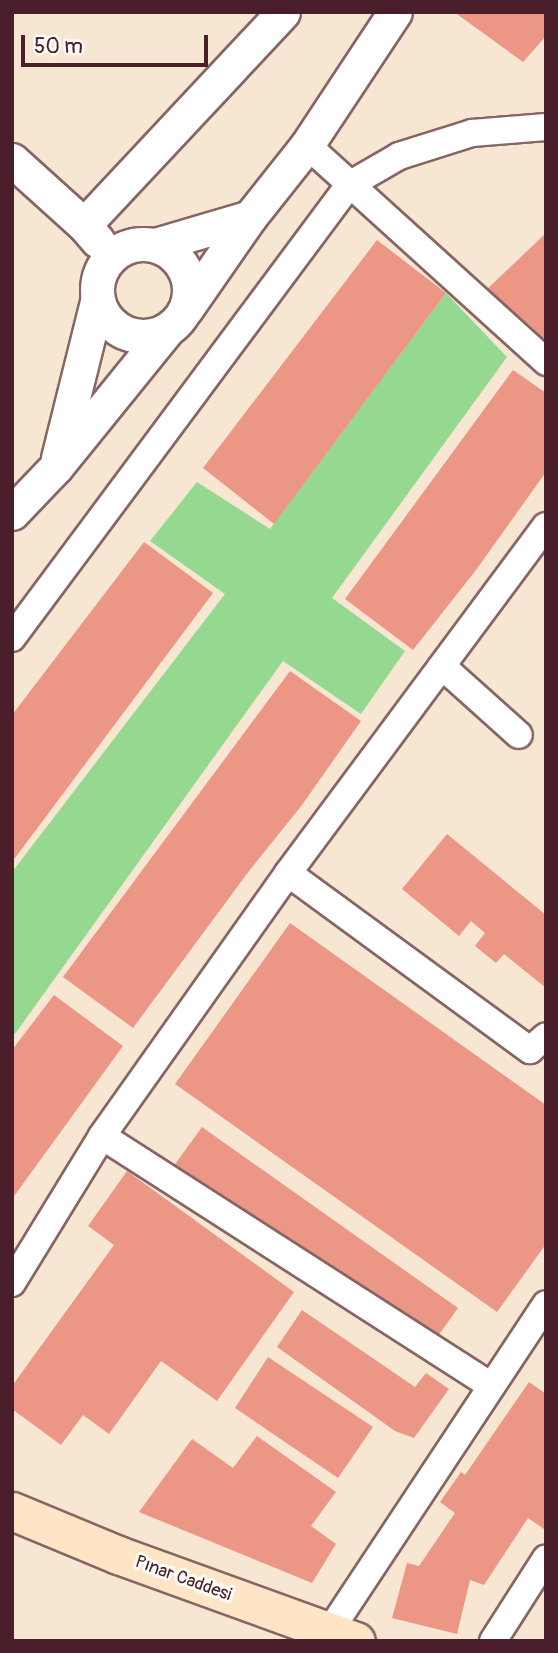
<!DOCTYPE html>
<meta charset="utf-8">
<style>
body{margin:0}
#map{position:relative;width:558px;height:1653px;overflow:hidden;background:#f7e7d2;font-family:Pangolin,sans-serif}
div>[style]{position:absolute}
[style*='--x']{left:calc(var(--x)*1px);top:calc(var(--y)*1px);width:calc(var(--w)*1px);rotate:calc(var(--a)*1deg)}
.green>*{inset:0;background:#95d890}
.building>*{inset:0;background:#ec9785}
.roads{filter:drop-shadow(2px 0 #876565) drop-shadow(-2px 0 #876565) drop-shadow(0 2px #876565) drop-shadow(0 -2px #876565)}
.minor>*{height:26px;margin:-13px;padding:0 13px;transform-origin:13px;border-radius:13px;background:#fff}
.tertiary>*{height:33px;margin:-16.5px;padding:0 16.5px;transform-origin:16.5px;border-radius:16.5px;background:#fff}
.tertiary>.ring{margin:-16.5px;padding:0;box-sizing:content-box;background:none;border:33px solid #fff;border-radius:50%}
.secondary>*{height:37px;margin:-18.5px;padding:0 18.5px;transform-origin:18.5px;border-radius:18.5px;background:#fde5c5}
span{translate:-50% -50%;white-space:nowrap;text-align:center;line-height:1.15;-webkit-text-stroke:6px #fdfcf7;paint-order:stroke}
.street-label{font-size:18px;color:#4a1f2b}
.frame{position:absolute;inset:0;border:14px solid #4a1f2b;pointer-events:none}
.scale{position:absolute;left:21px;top:35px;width:187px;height:32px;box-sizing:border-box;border:4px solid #4a1f2b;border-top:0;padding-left:9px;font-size:21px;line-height:24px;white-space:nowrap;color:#4a1f2b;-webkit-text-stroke:5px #fdfcf7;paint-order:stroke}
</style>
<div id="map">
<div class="green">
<div style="clip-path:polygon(446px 293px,507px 357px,332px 598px,405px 651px,361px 714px,283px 661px,12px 1038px,12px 872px,225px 594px,150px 541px,197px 482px,270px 529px)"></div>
</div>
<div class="building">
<div style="clip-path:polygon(454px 12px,546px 12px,546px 36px,523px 62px)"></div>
<div style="clip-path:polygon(546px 233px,546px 351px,483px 293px)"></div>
<div style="clip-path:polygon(377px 240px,446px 293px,274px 524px,203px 468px)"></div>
<div style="clip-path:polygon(513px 370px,546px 393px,546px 472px,476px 570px,413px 650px,345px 599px)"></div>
<div style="clip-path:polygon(144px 542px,213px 593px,12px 862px,12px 715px)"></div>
<div style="clip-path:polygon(290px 671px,361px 721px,302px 805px,249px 871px,133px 1028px,63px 977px)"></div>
<div style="clip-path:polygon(447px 834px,546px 915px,546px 988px,504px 954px,496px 963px,475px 946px,485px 933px,471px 921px,459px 936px,402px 889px)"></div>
<div style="clip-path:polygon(290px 923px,546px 1105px,546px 1244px,497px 1312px,175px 1084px)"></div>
<div style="clip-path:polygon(54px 995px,123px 1046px,12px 1199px,12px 1050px)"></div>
<div style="clip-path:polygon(202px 1127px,458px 1308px,433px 1343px,173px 1167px)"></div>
<div style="clip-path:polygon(127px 1171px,294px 1292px,217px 1401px,161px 1361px,109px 1434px,83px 1415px,61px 1445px,12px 1409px,12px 1386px,114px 1245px,88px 1226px)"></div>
<div style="clip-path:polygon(302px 1310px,415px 1387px,426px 1373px,449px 1389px,414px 1438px,395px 1431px,277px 1347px)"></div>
<div style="clip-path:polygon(268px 1357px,373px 1427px,338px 1478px,235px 1408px)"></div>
<div style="clip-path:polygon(529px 1382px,546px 1394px,546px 1527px,544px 1529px,528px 1518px,484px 1585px,470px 1580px,457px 1634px,392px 1618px,407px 1563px,419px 1566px,455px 1513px,440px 1502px,461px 1472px,465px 1475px)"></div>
<div style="clip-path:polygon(257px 1436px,336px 1492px,311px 1526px,336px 1544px,312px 1583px,139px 1512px,192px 1439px,233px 1468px)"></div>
</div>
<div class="roads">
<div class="minor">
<div style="--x:307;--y:145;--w:323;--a:42.2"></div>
<div style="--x:12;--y:638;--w:565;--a:-53.35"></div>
<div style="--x:349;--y:185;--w:58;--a:-30.1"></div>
<div style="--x:399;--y:156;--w:77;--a:-17.5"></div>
<div style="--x:472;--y:133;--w:74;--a:-4.6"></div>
<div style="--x:442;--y:666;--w:103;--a:41.9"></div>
<div style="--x:288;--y:873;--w:300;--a:36.2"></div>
<div style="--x:530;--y:1050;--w:21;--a:-41"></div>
<div style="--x:102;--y:1136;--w:462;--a:32.7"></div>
<div style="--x:12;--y:1283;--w:172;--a:-58.5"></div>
<div style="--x:102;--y:1136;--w:322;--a:-54.7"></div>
<div style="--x:288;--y:873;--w:432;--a:-53.4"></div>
<div style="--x:329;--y:1632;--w:393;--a:-56.5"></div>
<div style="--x:493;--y:1641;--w:98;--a:-57.4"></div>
</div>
<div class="tertiary">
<div style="--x:12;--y:160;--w:97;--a:42.1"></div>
<div style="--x:84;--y:225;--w:21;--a:49"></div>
<div style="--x:84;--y:225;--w:291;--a:-46.9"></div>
<div class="ring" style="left:97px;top:244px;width:59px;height:59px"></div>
<div style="--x:155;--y:245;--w:99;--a:-16.4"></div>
<div style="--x:186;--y:309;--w:112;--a:-55.2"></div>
<div style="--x:250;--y:217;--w:92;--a:-51.6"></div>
<div style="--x:307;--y:145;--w:159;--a:-56.5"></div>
<div style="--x:58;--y:458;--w:162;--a:-76"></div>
<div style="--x:12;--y:513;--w:64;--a:-46.3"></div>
<div style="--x:56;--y:467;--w:175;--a:-51"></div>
</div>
<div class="secondary">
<div style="--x:12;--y:1511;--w:115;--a:22.5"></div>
<div style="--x:118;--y:1555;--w:253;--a:19.9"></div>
</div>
</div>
<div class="street-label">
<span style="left:183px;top:1579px;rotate:20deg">Pınar Caddesi</span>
</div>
<div class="frame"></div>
<div class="scale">50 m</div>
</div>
